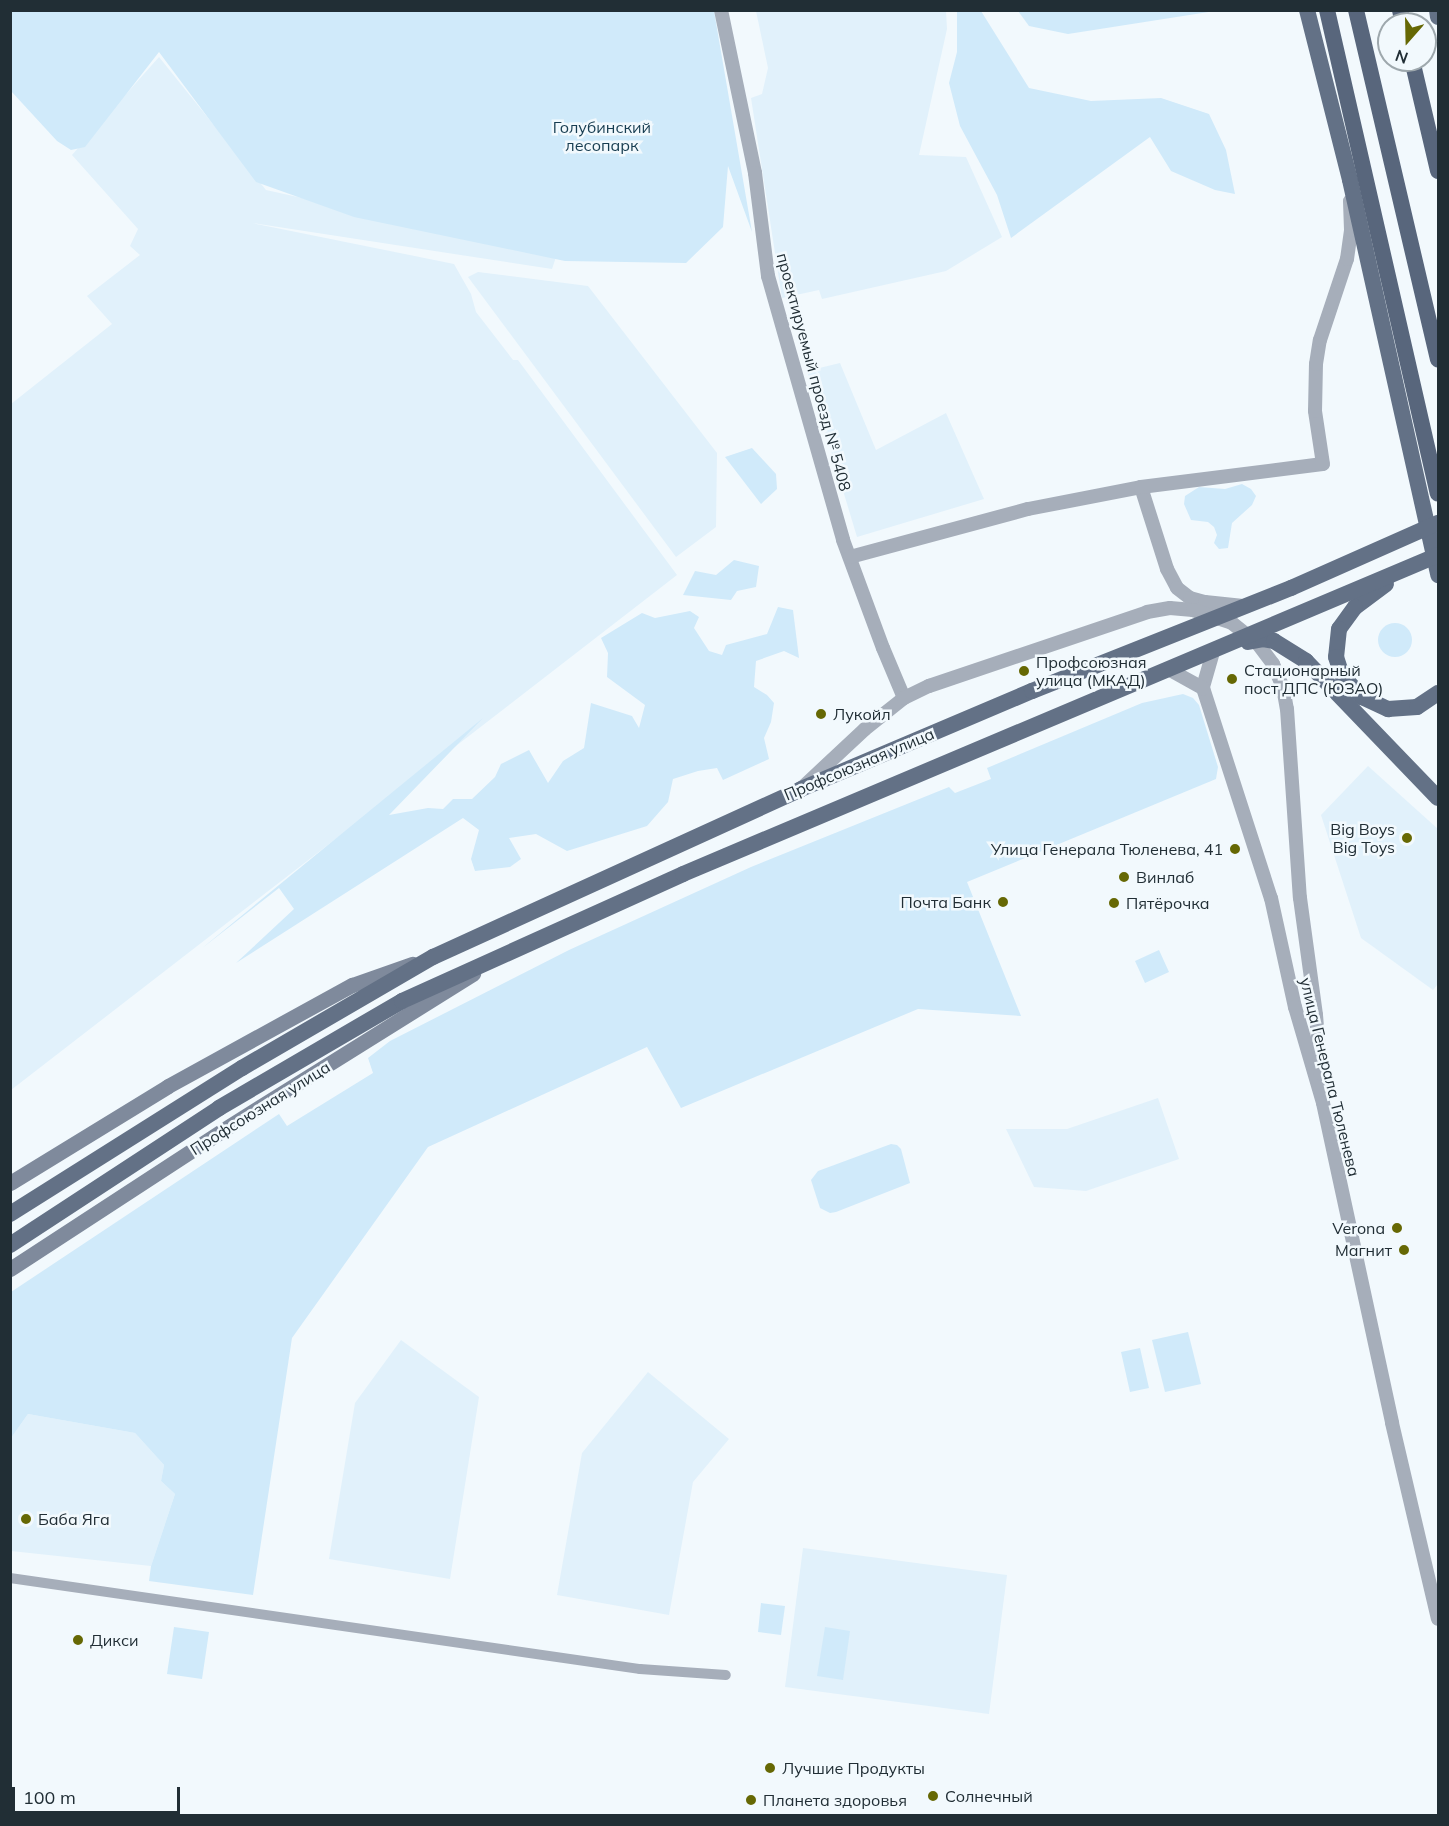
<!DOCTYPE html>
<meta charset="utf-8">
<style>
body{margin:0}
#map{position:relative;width:1449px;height:1826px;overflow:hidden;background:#f2f9fd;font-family:Mulish,sans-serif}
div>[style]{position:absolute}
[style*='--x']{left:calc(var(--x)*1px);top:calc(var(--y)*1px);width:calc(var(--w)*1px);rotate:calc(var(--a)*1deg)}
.built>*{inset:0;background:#e1f1fb}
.green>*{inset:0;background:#d0eafa}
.round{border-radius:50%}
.minor>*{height:10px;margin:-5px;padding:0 5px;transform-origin:5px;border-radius:5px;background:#a6aeba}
.tertiary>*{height:14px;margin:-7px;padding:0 7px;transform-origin:7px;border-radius:7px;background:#a6aeba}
.secondary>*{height:15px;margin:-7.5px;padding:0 7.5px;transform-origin:7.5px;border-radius:7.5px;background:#7f8a9c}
.primary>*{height:16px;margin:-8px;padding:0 8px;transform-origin:8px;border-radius:8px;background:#637186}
.trunk>*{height:16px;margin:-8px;padding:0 8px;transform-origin:8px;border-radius:8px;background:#58667c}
.dots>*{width:16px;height:16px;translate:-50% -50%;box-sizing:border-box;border:3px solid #f2f9fd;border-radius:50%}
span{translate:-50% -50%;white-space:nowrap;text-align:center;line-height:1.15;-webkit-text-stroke:5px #f2f9fd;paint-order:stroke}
.park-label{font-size:16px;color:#173d51}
.street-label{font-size:16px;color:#212e35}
.poi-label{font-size:16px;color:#212e35}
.left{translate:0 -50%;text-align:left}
.right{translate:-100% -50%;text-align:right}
.frame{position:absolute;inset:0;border:12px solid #212e35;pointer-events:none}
.north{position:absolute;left:1377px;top:12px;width:60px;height:60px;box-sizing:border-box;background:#f2f9fd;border:2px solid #9ea8ad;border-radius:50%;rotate:200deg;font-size:16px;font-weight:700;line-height:24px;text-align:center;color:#212e35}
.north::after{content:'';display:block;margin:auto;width:21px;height:27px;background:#666804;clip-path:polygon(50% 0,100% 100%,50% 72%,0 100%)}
.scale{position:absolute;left:12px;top:1787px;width:168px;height:27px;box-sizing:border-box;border:3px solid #212e35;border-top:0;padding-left:8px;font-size:18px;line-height:21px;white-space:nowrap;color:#212e35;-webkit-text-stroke:4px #f2f9fd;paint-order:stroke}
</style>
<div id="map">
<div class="built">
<div style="clip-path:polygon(756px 11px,946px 11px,947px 29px,919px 155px,966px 157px,1002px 237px,946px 271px,822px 299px,819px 290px,782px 298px,751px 98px,762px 94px,768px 68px)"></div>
<div style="clip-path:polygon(159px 57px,266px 190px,557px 254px,552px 269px,252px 223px,454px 264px,471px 294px,476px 312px,513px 360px,518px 360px,677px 575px,11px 1090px,11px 404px,112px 324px,87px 296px,140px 255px,130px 246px,138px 229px,72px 155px)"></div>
<div style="clip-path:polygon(478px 272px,588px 286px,717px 453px,716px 527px,676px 557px,468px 277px)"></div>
<div style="clip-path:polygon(840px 363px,876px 450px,946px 413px,984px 499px,857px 537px,807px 371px)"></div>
<div style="clip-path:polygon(1368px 766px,1438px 829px,1438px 984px,1433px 990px,1361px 938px,1321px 815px)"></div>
<div style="clip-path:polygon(1158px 1098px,1179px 1159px,1086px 1191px,1034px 1187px,1006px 1129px,1067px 1129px)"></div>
<div style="clip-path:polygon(401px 1340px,479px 1397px,450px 1579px,329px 1559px,355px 1403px)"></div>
<div style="clip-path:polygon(648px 1372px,729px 1439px,693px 1482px,669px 1615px,557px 1595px,582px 1453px)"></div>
<div style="clip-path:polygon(28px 1414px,135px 1433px,164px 1465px,161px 1481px,175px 1494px,151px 1566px,11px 1551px,11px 1438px)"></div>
<div style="clip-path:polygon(803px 1548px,1007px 1575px,989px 1714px,785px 1687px)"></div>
</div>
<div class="green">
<div style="clip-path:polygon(10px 11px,714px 11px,752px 232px,728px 166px,723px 227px,686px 263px,565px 261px,354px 217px,256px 182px,159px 52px,85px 147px,71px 150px,57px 141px,11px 91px)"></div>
<div style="clip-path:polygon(957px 11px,981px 11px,1029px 88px,1091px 101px,1161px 98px,1209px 114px,1226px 150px,1235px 194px,1215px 190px,1171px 171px,1150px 137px,1011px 238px,997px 195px,960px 126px,949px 83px,957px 52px)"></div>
<div style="clip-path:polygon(1018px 11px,1215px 11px,1068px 34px,1029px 26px)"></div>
<div style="clip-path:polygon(752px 448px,776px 474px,777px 489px,761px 504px,725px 457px)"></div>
<div style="clip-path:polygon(1242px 484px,1251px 489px,1256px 496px,1252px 505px,1232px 523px,1228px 548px,1219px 549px,1214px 543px,1217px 535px,1214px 527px,1208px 522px,1191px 520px,1184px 504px,1185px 496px,1199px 487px,1225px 489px)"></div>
<div style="clip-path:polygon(734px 560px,759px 566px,756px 587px,737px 591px,731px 600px,683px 595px,695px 571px,716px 575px)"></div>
<div style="clip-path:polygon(778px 607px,793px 610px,799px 658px,784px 651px,756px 661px,754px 687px,767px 695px,774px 703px,771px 722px,764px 738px,769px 759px,723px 780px,717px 768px,698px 771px,673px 779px,668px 802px,647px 826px,567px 851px,536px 834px,509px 838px,521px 859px,510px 867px,475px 871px,471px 859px,479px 830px,463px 818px,236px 963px,294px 909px,279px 888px,201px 949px,483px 718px,389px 815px,428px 808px,443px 809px,453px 799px,472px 799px,495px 777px,501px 764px,529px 750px,548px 783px,563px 761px,584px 748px,591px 703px,632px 716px,639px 728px,645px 705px,607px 677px,608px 653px,601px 638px,642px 613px,655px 618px,690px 611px,699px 617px,694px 628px,709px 651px,722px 655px,726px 645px,767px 634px)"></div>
<div class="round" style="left:1378px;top:623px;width:34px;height:34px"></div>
<div style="clip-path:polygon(1183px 694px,1193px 698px,1199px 705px,1218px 767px,1216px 779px,967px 882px,1021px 1016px,918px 1009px,681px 1108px,647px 1047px,428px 1147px,292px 1338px,253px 1595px,149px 1581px,151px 1566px,175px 1494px,161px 1481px,164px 1465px,135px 1433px,28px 1414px,11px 1438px,11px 1292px,279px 1114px,287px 1126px,373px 1073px,368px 1058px,390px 1041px,569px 950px,751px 867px,949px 787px,955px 793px,991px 779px,987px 768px,1142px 703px)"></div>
<div style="clip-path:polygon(1159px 950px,1169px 972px,1145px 983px,1135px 961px)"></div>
<div style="clip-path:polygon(891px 1144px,897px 1145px,901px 1149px,910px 1183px,836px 1212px,830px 1213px,820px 1208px,811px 1180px,818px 1171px)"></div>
<div style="clip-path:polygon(1188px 1332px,1201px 1384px,1165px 1392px,1152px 1340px)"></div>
<div style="clip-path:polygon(1140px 1348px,1149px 1388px,1130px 1392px,1121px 1352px)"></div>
<div style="clip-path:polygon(761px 1603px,785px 1606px,781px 1635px,758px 1632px)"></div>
<div style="clip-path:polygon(174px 1627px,209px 1632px,202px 1679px,167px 1674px)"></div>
<div style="clip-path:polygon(825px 1627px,850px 1631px,843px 1680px,817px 1676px)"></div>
</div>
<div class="minor">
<div style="--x:10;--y:1578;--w:637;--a:8.22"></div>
<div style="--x:640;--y:1669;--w:86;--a:4"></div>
</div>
<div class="tertiary">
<div style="--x:721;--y:10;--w:167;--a:78.2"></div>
<div style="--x:755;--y:173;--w:104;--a:82.8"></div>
<div style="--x:768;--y:276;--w:274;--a:74.1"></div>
<div style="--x:843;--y:540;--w:115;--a:69.7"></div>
<div style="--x:883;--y:648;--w:54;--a:67.2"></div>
<div style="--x:1141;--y:487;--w:86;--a:72.4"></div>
<div style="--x:1167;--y:569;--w:21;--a:62"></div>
<div style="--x:1177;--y:588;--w:16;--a:38"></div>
<div style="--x:1190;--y:598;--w:16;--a:15"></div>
<div style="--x:1205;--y:602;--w:36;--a:6"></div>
<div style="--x:850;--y:557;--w:184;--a:-15.1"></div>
<div style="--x:1028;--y:509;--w:115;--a:-11"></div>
<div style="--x:1141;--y:487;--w:183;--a:-7.2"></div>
<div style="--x:1323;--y:464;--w:54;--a:-98.6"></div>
<div style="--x:1315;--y:411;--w:47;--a:-88.8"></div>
<div style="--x:1316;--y:364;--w:24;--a:-81"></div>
<div style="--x:1320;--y:340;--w:85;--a:-71.6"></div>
<div style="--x:1347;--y:259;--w:29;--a:-82"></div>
<div style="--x:1351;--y:230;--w:29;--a:-92"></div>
<div style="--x:1213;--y:652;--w:37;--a:106"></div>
<div style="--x:1203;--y:688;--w:221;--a:72.1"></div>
<div style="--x:1271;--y:898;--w:112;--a:77.6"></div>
<div style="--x:1295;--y:1007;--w:100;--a:73.7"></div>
<div style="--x:1323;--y:1103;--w:327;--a:77.8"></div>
<div style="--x:1392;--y:1423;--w:201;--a:76.8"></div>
<div style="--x:1170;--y:670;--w:38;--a:29"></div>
<div style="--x:804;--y:786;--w:83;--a:-43.1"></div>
<div style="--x:865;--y:729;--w:50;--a:-38.5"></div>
<div style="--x:904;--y:698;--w:28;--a:-26"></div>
<div style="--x:929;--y:686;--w:230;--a:-18.7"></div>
<div style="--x:1147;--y:612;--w:23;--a:-10"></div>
<div style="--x:1170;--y:608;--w:23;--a:5"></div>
<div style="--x:1193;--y:610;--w:41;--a:18.4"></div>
<div style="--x:1232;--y:623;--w:33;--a:39"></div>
<div style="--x:1258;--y:644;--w:25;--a:53"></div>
<div style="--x:1273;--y:664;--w:25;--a:67"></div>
<div style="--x:1283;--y:687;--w:22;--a:80"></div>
<div style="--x:1287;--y:709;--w:189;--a:86.1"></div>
<div style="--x:1300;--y:898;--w:118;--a:82.2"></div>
<div style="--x:1316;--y:1015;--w:59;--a:85.2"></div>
</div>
<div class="secondary">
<div style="--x:10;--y:1183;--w:185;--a:-31.5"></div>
<div style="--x:168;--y:1086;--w:210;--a:-28.8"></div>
<div style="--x:352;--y:985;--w:64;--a:-19.3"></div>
<div style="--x:10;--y:1269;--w:254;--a:-33.1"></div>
<div style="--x:223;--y:1130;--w:295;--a:-32"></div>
</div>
<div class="primary">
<div style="--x:1307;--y:10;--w:175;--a:75.8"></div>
<div style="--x:1350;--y:180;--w:405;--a:77.4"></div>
<div style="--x:1437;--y:10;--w:7;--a:82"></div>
<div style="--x:1386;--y:584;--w:39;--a:143"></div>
<div style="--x:1355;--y:607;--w:27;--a:126"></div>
<div style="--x:1339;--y:629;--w:28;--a:96"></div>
<div style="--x:1336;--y:657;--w:19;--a:72"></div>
<div style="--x:1342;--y:675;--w:30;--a:48"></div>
<div style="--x:1362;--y:697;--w:29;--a:25"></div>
<div style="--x:1388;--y:709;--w:29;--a:-4"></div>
<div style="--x:1417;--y:707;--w:25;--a:-34"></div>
<div style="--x:1248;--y:642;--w:15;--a:-11"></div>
<div style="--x:1263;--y:639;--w:11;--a:10"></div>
<div style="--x:1274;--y:641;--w:38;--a:32"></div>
<div style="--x:1306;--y:661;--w:190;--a:46.1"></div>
<div style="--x:10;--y:1214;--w:274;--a:-32.2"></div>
<div style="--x:242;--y:1068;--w:221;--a:-30.2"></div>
<div style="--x:433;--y:957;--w:405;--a:-24.5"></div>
<div style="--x:801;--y:789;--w:251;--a:-23"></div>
<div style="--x:1032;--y:691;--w:279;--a:-21.7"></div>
<div style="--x:1291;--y:588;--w:161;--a:-23.9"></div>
<div style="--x:10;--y:1245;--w:250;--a:-33.2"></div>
<div style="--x:219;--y:1108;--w:212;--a:-30.3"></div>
<div style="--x:402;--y:1001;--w:308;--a:-24.3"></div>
<div style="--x:683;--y:874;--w:820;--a:-22.9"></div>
</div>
<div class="trunk">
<div style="--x:1327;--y:10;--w:496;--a:77.1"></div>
<div style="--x:1356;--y:10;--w:359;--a:76.8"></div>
<div style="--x:1400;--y:10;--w:14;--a:78"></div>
<div style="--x:1412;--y:60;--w:114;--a:76.8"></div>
</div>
<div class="dots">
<div style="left:1024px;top:671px;background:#666804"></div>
<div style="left:1232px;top:679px;background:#666804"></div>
<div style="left:821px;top:714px;background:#666804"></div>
<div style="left:1407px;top:838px;background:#666804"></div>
<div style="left:1235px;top:849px;background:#666804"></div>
<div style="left:1124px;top:877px;background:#666804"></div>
<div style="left:1003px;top:902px;background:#666804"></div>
<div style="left:1114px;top:903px;background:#666804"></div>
<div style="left:1397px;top:1228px;background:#666804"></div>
<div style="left:1404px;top:1250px;background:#666804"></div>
<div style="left:26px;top:1519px;background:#666804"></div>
<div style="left:78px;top:1640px;background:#666804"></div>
<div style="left:770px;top:1768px;background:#666804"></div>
<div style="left:933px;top:1796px;background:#666804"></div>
<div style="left:751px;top:1800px;background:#666804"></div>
</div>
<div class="park-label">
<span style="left:602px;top:136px">Голубинский<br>лесопарк</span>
</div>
<div class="street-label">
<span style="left:814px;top:372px;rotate:75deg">проектируемый проезд № 5408</span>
<span style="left:859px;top:764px;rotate:-23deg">Профсоюзная улица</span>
<span style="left:1330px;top:1077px;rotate:76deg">улица Генерала Тюленева</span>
<span style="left:260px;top:1108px;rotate:-32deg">Профсоюзная улица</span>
</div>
<div class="poi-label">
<span class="left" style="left:1036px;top:671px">Профсоюзная<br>улица (МКАД)</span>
<span class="left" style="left:1244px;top:679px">Стационарный<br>пост ДПС (ЮЗАО)</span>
<span class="left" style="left:833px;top:714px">Лукойл</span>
<span class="right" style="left:1395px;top:838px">Big Boys<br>Big Toys</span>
<span class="right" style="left:1223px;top:849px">Улица Генерала Тюленева, 41</span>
<span class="left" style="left:1136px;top:877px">Винлаб</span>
<span class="right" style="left:991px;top:902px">Почта Банк</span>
<span class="left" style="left:1126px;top:903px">Пятёрочка</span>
<span class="right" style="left:1385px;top:1228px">Verona</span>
<span class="right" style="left:1392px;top:1250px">Магнит</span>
<span class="left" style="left:38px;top:1519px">Баба Яга</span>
<span class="left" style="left:90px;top:1640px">Дикси</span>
<span class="left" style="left:782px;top:1768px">Лучшие Продукты</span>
<span class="left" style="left:945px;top:1796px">Солнечный</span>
<span class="left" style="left:763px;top:1800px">Планета здоровья</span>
</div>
<div class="frame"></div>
<div class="north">N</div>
<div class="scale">100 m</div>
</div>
